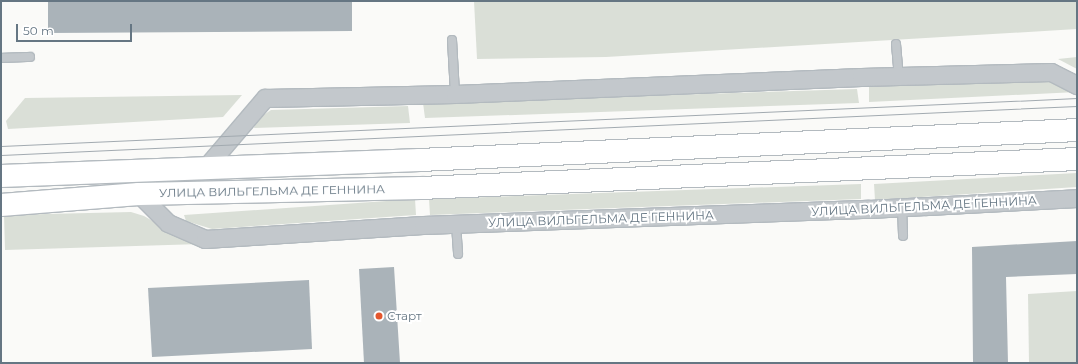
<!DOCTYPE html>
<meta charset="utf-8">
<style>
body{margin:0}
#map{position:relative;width:1078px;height:364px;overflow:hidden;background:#fafaf8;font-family:Montserrat,sans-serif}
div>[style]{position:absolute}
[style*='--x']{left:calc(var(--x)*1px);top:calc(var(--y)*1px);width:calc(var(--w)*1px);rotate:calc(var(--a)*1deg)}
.green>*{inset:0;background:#dadfd7}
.building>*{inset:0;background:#aab3b9}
.roads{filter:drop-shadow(1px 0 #b3babf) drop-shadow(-1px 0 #b3babf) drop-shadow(0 1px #b3babf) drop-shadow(0 -1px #b3babf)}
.service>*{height:8px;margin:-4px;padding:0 4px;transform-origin:4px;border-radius:4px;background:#c3c8cc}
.minor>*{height:17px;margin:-8.5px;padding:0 8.5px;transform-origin:8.5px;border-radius:8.5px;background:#c3c8cc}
.secondary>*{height:22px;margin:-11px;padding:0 11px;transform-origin:11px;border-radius:11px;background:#fff}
.tram>*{height:1px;margin:-0.5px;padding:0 0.5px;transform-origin:0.5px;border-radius:0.5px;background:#a2aab0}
.dots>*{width:11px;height:11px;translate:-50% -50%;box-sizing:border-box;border:2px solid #fff;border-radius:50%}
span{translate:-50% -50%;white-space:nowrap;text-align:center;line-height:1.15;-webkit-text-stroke:4px #fff;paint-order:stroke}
.street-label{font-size:12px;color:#657683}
.poi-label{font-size:12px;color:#657683}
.left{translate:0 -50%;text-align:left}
.frame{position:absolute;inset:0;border:2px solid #657683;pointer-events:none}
.scale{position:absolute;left:16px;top:24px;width:116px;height:18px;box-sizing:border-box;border:2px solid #657683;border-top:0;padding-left:5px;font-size:12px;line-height:14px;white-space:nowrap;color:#657683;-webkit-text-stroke:3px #fff;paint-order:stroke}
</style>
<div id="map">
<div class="green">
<div style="clip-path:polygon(474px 1px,1077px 1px,1077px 29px,606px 57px,477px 59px)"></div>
<div style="clip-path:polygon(1077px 57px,1077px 69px,1058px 59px)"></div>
<div style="clip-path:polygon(1044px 77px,1077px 92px,869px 102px,869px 85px)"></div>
<div style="clip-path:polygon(857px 89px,859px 103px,425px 118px,423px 103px)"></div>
<div style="clip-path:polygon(242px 95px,223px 117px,8px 129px,6px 121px,25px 98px)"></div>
<div style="clip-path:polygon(408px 106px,410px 123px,254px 128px,256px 120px,271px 110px)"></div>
<div style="clip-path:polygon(1077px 173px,1077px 187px,875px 200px,874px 184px)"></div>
<div style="clip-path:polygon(861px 184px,861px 199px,430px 215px,429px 199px)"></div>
<div style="clip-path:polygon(415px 199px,416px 215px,212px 229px,186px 221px,184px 215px)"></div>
<div style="clip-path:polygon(131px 212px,144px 216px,177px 235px,201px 244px,5px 250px,4px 215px)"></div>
<div style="clip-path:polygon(1077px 291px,1077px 363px,1029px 363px,1028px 294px)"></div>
</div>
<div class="building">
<div style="clip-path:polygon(48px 1px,352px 1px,352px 31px,48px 33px)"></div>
<div style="clip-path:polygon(1077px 241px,1077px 274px,1006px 277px,1008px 363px,973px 363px,972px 247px)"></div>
<div style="clip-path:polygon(394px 267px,400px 363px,364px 363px,359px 269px)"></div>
<div style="clip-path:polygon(309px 280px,312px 349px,152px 357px,148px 288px)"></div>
</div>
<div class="roads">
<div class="service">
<div style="--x:452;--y:40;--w:54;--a:86.8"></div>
<div style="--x:896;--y:44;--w:32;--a:85"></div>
<div style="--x:1;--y:58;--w:29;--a:-2"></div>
<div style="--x:902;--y:206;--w:30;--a:88"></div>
<div style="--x:456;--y:224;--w:30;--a:86"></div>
</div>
<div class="minor">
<div style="--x:206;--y:167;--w:91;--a:-49.5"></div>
<div style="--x:265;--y:98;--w:190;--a:-1.2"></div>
<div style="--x:455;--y:94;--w:406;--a:-2.4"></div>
<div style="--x:861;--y:77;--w:190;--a:-1.5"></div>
<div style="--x:1051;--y:72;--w:29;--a:27"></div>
<div style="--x:139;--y:194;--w:41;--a:45"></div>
<div style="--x:168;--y:223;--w:40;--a:23.4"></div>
<div style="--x:205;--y:239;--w:218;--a:-3.7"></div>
<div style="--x:423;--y:225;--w:446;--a:-2.1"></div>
<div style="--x:869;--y:209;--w:208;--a:-3"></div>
</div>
<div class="secondary">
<div style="--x:1;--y:176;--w:419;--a:-2.2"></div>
<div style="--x:420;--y:160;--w:658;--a:-2.61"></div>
<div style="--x:1;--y:205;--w:138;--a:-4.6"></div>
<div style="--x:139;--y:194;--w:282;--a:-1.2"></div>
<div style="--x:421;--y:188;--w:657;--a:-2.53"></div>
</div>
</div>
<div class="tram">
<div style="--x:1;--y:146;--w:1077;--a:-2.55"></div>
<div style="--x:1;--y:155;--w:1077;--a:-2.61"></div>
</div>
<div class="dots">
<div style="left:379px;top:316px;background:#e4572e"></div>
</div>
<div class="street-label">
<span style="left:272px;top:191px;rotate:-1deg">УЛИЦА ВИЛЬГЕЛЬМА ДЕ ГЕННИНА</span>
<span style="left:924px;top:206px;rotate:-3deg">УЛИЦА ВИЛЬГЕЛЬМА ДЕ ГЕННИНА</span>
<span style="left:601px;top:219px;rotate:-2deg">УЛИЦА ВИЛЬГЕЛЬМА ДЕ ГЕННИНА</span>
</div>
<div class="poi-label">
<span class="left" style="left:387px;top:316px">Старт</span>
</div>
<div class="frame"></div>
<div class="scale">50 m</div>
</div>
